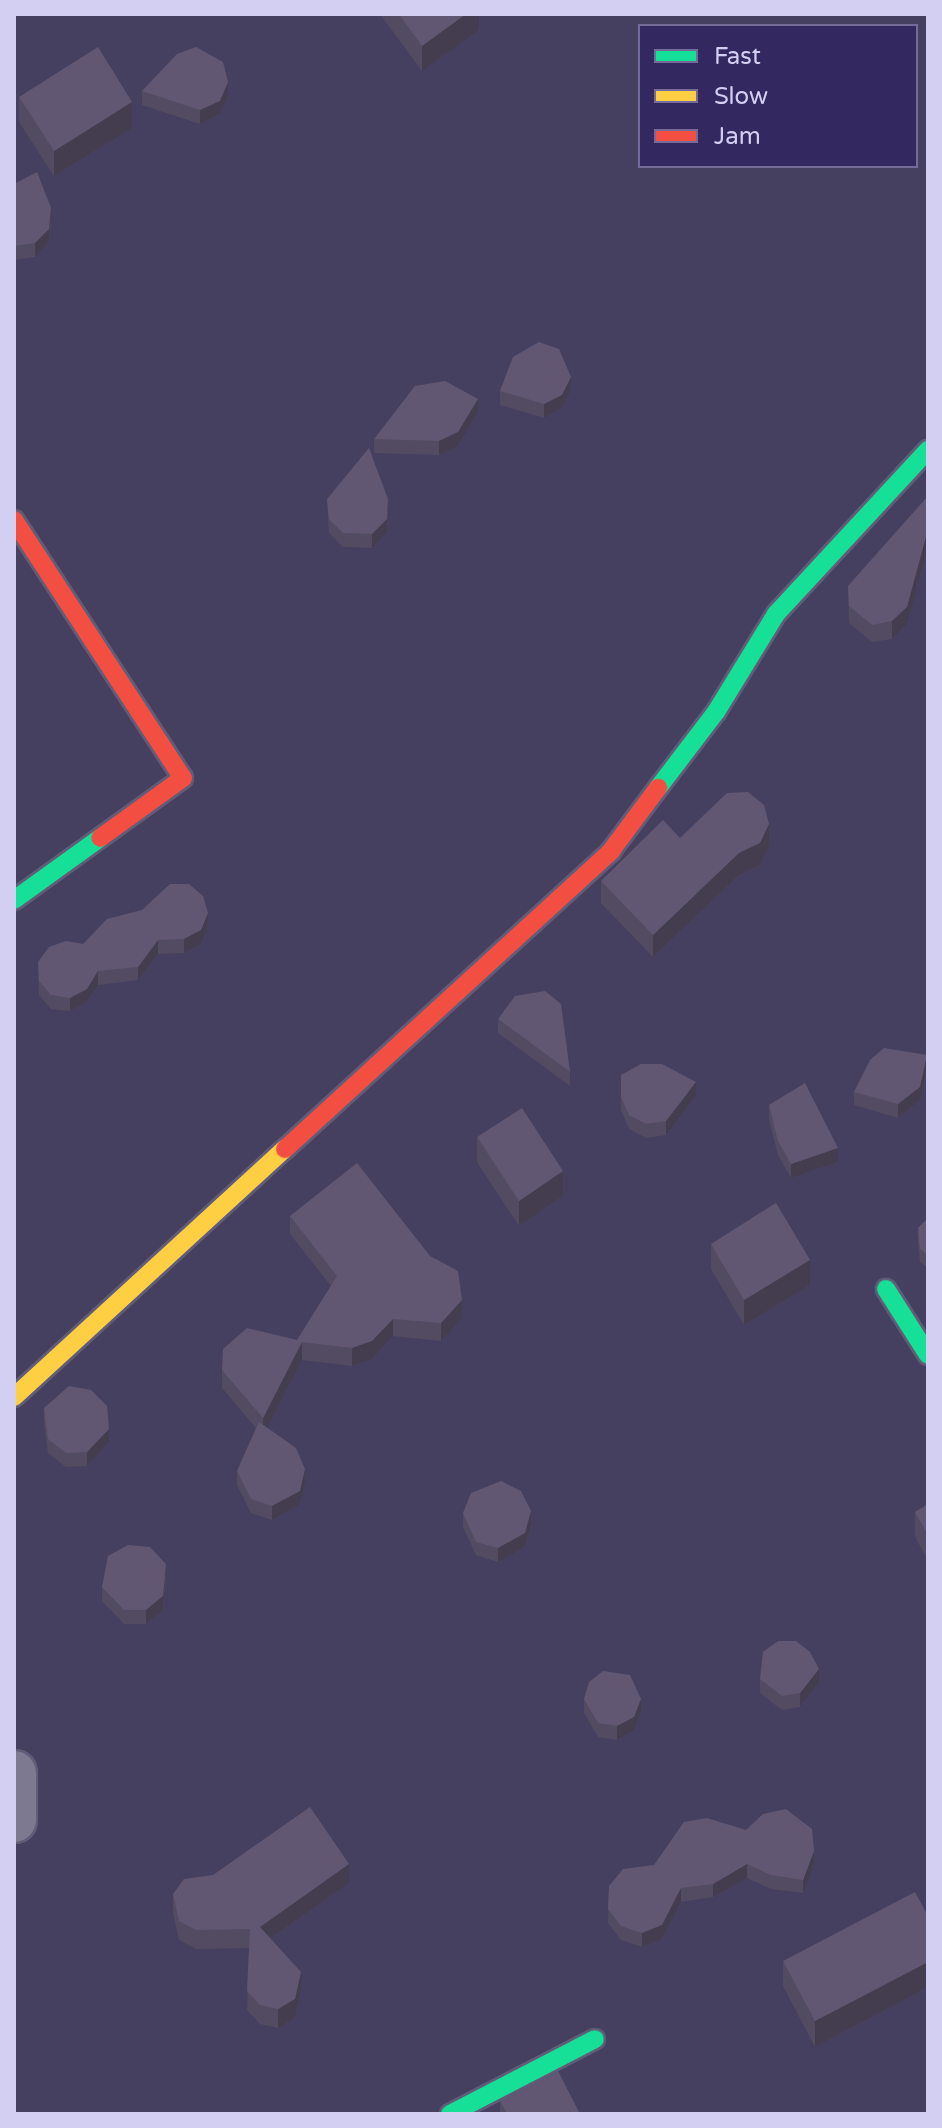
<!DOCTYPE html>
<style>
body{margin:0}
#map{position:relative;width:942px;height:2128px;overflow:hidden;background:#464060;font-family:"Varela Round",sans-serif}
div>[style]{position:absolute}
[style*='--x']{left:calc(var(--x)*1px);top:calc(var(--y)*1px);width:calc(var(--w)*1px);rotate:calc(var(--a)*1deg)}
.roads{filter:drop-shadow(2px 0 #615c78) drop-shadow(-2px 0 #615c78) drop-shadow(0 2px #615c78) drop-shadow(0 -2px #615c78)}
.street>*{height:44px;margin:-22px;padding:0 22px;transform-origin:22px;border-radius:22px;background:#7c7990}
.fast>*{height:18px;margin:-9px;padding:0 9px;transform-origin:9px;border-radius:9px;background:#16e098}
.slow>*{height:18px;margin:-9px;padding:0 9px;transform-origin:9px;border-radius:9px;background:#ffcf43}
.jam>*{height:18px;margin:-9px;padding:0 9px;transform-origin:9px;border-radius:9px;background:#f24e42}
.wall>*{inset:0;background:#534b62}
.shaded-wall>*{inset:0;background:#443d50}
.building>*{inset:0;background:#615772}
span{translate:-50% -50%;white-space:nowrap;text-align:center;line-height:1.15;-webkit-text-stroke:6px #342861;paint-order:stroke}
.frame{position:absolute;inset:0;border:16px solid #d3cff2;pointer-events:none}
.legend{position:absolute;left:638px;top:24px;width:280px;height:144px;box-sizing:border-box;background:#342861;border:2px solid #746b9b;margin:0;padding:10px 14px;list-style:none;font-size:24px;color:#d3cff2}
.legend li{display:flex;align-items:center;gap:16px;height:40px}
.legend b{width:40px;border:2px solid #746b9b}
</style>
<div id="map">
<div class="roads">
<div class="street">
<div style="--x:14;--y:1773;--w:47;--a:90"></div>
</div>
<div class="fast">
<div style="--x:658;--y:788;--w:96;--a:-52.7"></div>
<div style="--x:716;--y:712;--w:115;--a:-58.5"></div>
<div style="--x:776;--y:614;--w:224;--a:-47.2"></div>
<div style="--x:14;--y:900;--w:106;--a:-35.8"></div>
<div style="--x:886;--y:1289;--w:78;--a:57.5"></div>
<div style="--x:450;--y:2114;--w:163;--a:-27.3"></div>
</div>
<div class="slow">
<div style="--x:14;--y:1397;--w:367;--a:-42.5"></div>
</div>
<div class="jam">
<div style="--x:14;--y:520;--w:308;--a:56.8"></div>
<div style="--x:183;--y:778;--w:102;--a:144.1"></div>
<div style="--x:285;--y:1149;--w:442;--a:-42.4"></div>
<div style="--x:611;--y:851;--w:79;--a:-53.3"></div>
</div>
</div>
<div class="wall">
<div style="clip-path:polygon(380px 14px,479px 14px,479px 30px,422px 71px)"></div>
<div style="clip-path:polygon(142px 91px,228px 96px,220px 114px,200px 124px,142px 105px)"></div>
<div style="clip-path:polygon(19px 97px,132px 128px,54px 176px,19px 122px)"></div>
<div style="clip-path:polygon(14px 184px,51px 222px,49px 242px,35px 257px,14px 260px)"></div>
<div style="clip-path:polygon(571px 390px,562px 408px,544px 418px,500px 405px,500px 391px)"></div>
<div style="clip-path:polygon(478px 412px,458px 446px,439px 455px,374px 453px,374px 439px)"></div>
<div style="clip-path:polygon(928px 496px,928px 547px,907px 624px,892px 639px,872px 642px,849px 623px,848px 586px)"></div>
<div style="clip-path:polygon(327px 499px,388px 512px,387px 532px,372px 548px,343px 547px,329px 533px)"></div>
<div style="clip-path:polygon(680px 838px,769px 846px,760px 865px,739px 875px,653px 957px,601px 903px,601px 881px)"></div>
<div style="clip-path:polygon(208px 927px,201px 944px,184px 953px,158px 954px,138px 980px,98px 985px,87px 1002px,70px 1011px,51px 1009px,39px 995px,38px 962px,83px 944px)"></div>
<div style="clip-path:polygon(498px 1019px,570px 1072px,570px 1086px,498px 1033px)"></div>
<div style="clip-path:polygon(927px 1068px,920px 1100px,898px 1118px,854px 1105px,854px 1092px)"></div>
<div style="clip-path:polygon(621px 1075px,696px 1096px,666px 1135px,646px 1138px,629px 1129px,621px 1110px)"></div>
<div style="clip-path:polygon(769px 1105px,838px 1162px,791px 1178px,778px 1155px,769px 1119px)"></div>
<div style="clip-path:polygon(477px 1137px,563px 1196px,519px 1226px,477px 1162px)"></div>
<div style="clip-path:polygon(290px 1216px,462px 1318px,441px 1341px,393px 1336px,372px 1359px,352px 1366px,302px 1360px,267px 1428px,305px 1482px,300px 1504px,272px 1520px,251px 1513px,237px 1485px,237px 1471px,256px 1428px,222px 1388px,222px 1370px,297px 1340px,331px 1286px,290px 1234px)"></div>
<div style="clip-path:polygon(928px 1218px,928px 1268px,920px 1262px,918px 1242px,918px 1228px)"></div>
<div style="clip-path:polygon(711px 1244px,810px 1285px,744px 1325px,711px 1269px)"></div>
<div style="clip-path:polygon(44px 1408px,109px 1442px,87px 1466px,66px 1467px,48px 1453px,44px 1422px)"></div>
<div style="clip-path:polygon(928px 1504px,928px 1560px,915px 1537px,915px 1512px)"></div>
<div style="clip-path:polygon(463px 1513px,531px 1525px,525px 1547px,498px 1562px,476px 1555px,463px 1527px)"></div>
<div style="clip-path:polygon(166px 1577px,163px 1610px,146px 1624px,124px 1624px,102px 1601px,102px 1587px)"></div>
<div style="clip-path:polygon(760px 1679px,819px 1682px,800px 1707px,782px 1710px,760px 1693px)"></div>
<div style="clip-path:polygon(584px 1699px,641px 1713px,634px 1730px,617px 1740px,598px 1737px,584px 1713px)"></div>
<div style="clip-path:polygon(684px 1822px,814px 1865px,803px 1893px,771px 1889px,747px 1878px,713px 1897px,681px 1902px,662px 1939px,642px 1947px,621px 1940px,608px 1923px,609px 1886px,654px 1865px)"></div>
<div style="clip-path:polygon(349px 1883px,270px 1939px,301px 1991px,295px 2018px,278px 2028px,260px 2024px,247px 2010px,249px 1948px,196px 1949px,179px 1940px,173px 1913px,173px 1894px)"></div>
<div style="clip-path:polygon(928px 1916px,928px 1987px,815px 2047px,783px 1986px,783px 1961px)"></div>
<div style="clip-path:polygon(500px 2100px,580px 2114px,500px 2114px)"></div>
</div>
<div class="shaded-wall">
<div style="clip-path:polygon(466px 14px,479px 14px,479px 30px,422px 71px,422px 46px)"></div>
<div style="clip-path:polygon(228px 82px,228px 96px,220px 114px,200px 124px,200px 110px)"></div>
<div style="clip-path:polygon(132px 102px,132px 128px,54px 176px,54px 151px)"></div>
<div style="clip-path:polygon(51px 208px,49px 242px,35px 257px,35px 243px)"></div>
<div style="clip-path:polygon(571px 377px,571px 390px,562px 408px,544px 418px,544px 404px)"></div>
<div style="clip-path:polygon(478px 399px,478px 412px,458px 446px,439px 455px,439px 441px)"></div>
<div style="clip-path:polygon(388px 499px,387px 532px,372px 548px,372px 534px)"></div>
<div style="clip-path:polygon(928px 529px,928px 547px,907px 624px,892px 639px,892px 621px)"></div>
<div style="clip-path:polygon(769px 824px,769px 846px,760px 865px,739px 875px,653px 957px,653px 935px)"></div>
<div style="clip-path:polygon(208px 913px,208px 927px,201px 944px,184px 953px,184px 939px)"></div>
<div style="clip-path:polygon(158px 940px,158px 954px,138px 980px,138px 967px)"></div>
<div style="clip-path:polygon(98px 971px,98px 985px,87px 1002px,70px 1011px,70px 998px)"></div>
<div style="clip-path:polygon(927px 1055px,927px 1068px,920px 1100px,898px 1118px,898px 1104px)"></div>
<div style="clip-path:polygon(696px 1082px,696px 1096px,666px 1135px,666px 1121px)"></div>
<div style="clip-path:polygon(838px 1148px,838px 1162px,791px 1178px,791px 1164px)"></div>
<div style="clip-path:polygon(563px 1171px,563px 1196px,519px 1226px,519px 1201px)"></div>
<div style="clip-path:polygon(810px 1260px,810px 1285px,744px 1325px,744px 1300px)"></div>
<div style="clip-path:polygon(462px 1300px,462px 1318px,441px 1341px,441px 1323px)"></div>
<div style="clip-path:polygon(393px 1319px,393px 1336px,372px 1359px,352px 1366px,352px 1348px)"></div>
<div style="clip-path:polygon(302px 1342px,302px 1360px,263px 1436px,263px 1418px)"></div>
<div style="clip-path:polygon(109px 1429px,109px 1442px,87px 1466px,87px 1452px)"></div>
<div style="clip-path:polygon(305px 1469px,305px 1482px,300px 1504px,272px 1520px,272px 1506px)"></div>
<div style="clip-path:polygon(531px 1511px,531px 1525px,525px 1547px,498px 1562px,498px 1548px)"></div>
<div style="clip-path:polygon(166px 1564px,163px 1610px,146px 1624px,146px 1610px)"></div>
<div style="clip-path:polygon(819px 1669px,819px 1682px,800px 1707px,800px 1693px)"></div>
<div style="clip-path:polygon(641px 1699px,641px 1713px,634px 1730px,617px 1740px,617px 1726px)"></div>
<div style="clip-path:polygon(814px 1851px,814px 1865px,803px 1893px,803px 1880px)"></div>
<div style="clip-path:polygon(349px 1864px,349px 1883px,260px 1946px,260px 1927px)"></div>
<div style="clip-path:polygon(747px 1864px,747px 1878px,713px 1897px,713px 1884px)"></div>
<div style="clip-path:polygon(681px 1888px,681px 1902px,662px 1939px,642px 1947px,642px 1933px)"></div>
<div style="clip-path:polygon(928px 1962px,928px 1987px,815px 2047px,815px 2021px)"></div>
<div style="clip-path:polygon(301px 1972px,301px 1991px,295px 2018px,278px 2028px,278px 2009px)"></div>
</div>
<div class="building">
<div style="clip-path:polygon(399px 14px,466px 14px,422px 46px)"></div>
<div style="clip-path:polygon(98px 47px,132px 102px,54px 151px,19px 97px)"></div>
<div style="clip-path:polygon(196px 47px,223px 62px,228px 82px,220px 101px,200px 110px,142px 91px,177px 54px)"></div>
<div style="clip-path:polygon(37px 172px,51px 208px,49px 229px,35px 243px,14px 246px,14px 184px)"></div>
<div style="clip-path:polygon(539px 342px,559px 349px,571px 377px,562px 395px,544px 404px,500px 391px,513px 357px)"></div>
<div style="clip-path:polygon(445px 381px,478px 399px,458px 432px,439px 441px,374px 439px,415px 386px)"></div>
<div style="clip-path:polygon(369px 448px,388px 499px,387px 519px,372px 534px,343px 533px,329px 519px,327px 499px)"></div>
<div style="clip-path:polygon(928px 496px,928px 529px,907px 607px,892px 621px,872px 625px,849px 606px,848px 586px)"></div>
<div style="clip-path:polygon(748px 792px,764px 805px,769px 824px,760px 843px,739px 853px,653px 935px,601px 881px,663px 820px,680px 838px,727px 793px)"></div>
<div style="clip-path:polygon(170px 884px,189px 884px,203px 896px,208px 913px,201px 930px,184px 939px,158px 940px,138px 967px,98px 971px,87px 989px,70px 998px,51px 995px,39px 981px,38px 962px,49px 947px,66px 941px,83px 944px,107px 919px,142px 910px)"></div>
<div style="clip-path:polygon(545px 991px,561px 1004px,570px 1072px,498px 1019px,515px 996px)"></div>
<div style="clip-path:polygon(884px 1048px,927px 1055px,920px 1087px,898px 1104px,854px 1092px,870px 1060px)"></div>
<div style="clip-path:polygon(641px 1064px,662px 1064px,696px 1082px,666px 1121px,646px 1124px,629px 1115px,621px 1097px,621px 1075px)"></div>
<div style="clip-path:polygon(805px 1083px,838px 1148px,791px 1164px,778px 1141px,769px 1105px)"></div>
<div style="clip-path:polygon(522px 1108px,563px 1171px,519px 1201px,477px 1137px)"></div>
<div style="clip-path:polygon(357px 1163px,430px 1256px,458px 1271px,462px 1300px,441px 1323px,393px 1319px,372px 1341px,352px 1348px,302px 1342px,263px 1418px,222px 1370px,223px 1349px,247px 1328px,297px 1340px,337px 1276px,290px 1216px)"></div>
<div style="clip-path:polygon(776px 1203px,810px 1260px,744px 1300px,711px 1244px)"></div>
<div style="clip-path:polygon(928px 1218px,928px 1255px,920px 1249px,918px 1228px)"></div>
<div style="clip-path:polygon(69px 1386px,91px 1390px,107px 1406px,109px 1429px,87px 1452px,66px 1453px,48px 1439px,44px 1408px)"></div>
<div style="clip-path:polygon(259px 1422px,296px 1448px,305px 1469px,300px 1491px,272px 1506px,251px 1499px,237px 1471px)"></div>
<div style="clip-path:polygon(501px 1481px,521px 1491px,531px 1511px,525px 1533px,498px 1548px,476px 1542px,463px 1513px,471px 1493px)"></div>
<div style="clip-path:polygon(928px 1504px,928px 1535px,915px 1512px)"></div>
<div style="clip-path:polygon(128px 1545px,150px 1547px,166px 1564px,163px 1596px,146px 1610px,124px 1610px,102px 1587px,108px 1556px)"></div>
<div style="clip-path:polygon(778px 1641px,796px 1641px,810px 1652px,819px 1669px,800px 1693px,782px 1696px,760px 1679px,763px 1652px)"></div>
<div style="clip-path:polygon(603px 1671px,630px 1675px,641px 1699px,634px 1717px,617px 1726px,598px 1723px,584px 1699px,589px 1682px)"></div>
<div style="clip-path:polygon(310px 1807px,349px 1864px,260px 1927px,301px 1972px,295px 1999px,278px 2009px,260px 2005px,247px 1991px,250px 1929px,196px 1930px,179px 1921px,173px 1894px,184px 1879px,213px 1875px)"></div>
<div style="clip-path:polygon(786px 1809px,812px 1829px,814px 1851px,803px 1880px,771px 1875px,747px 1864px,713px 1884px,681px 1888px,662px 1925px,642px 1933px,621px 1926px,608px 1909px,609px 1886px,623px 1869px,654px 1865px,684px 1822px,707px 1818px,746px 1830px,763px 1814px)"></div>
<div style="clip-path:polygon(915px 1892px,928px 1916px,928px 1962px,815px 2021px,783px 1961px)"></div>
<div style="clip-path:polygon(558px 2071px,580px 2114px,507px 2114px,500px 2100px)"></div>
</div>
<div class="frame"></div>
<ul class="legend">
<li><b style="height:10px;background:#16e098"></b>Fast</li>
<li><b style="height:10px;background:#ffcf43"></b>Slow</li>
<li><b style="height:10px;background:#f24e42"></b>Jam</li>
</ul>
</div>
